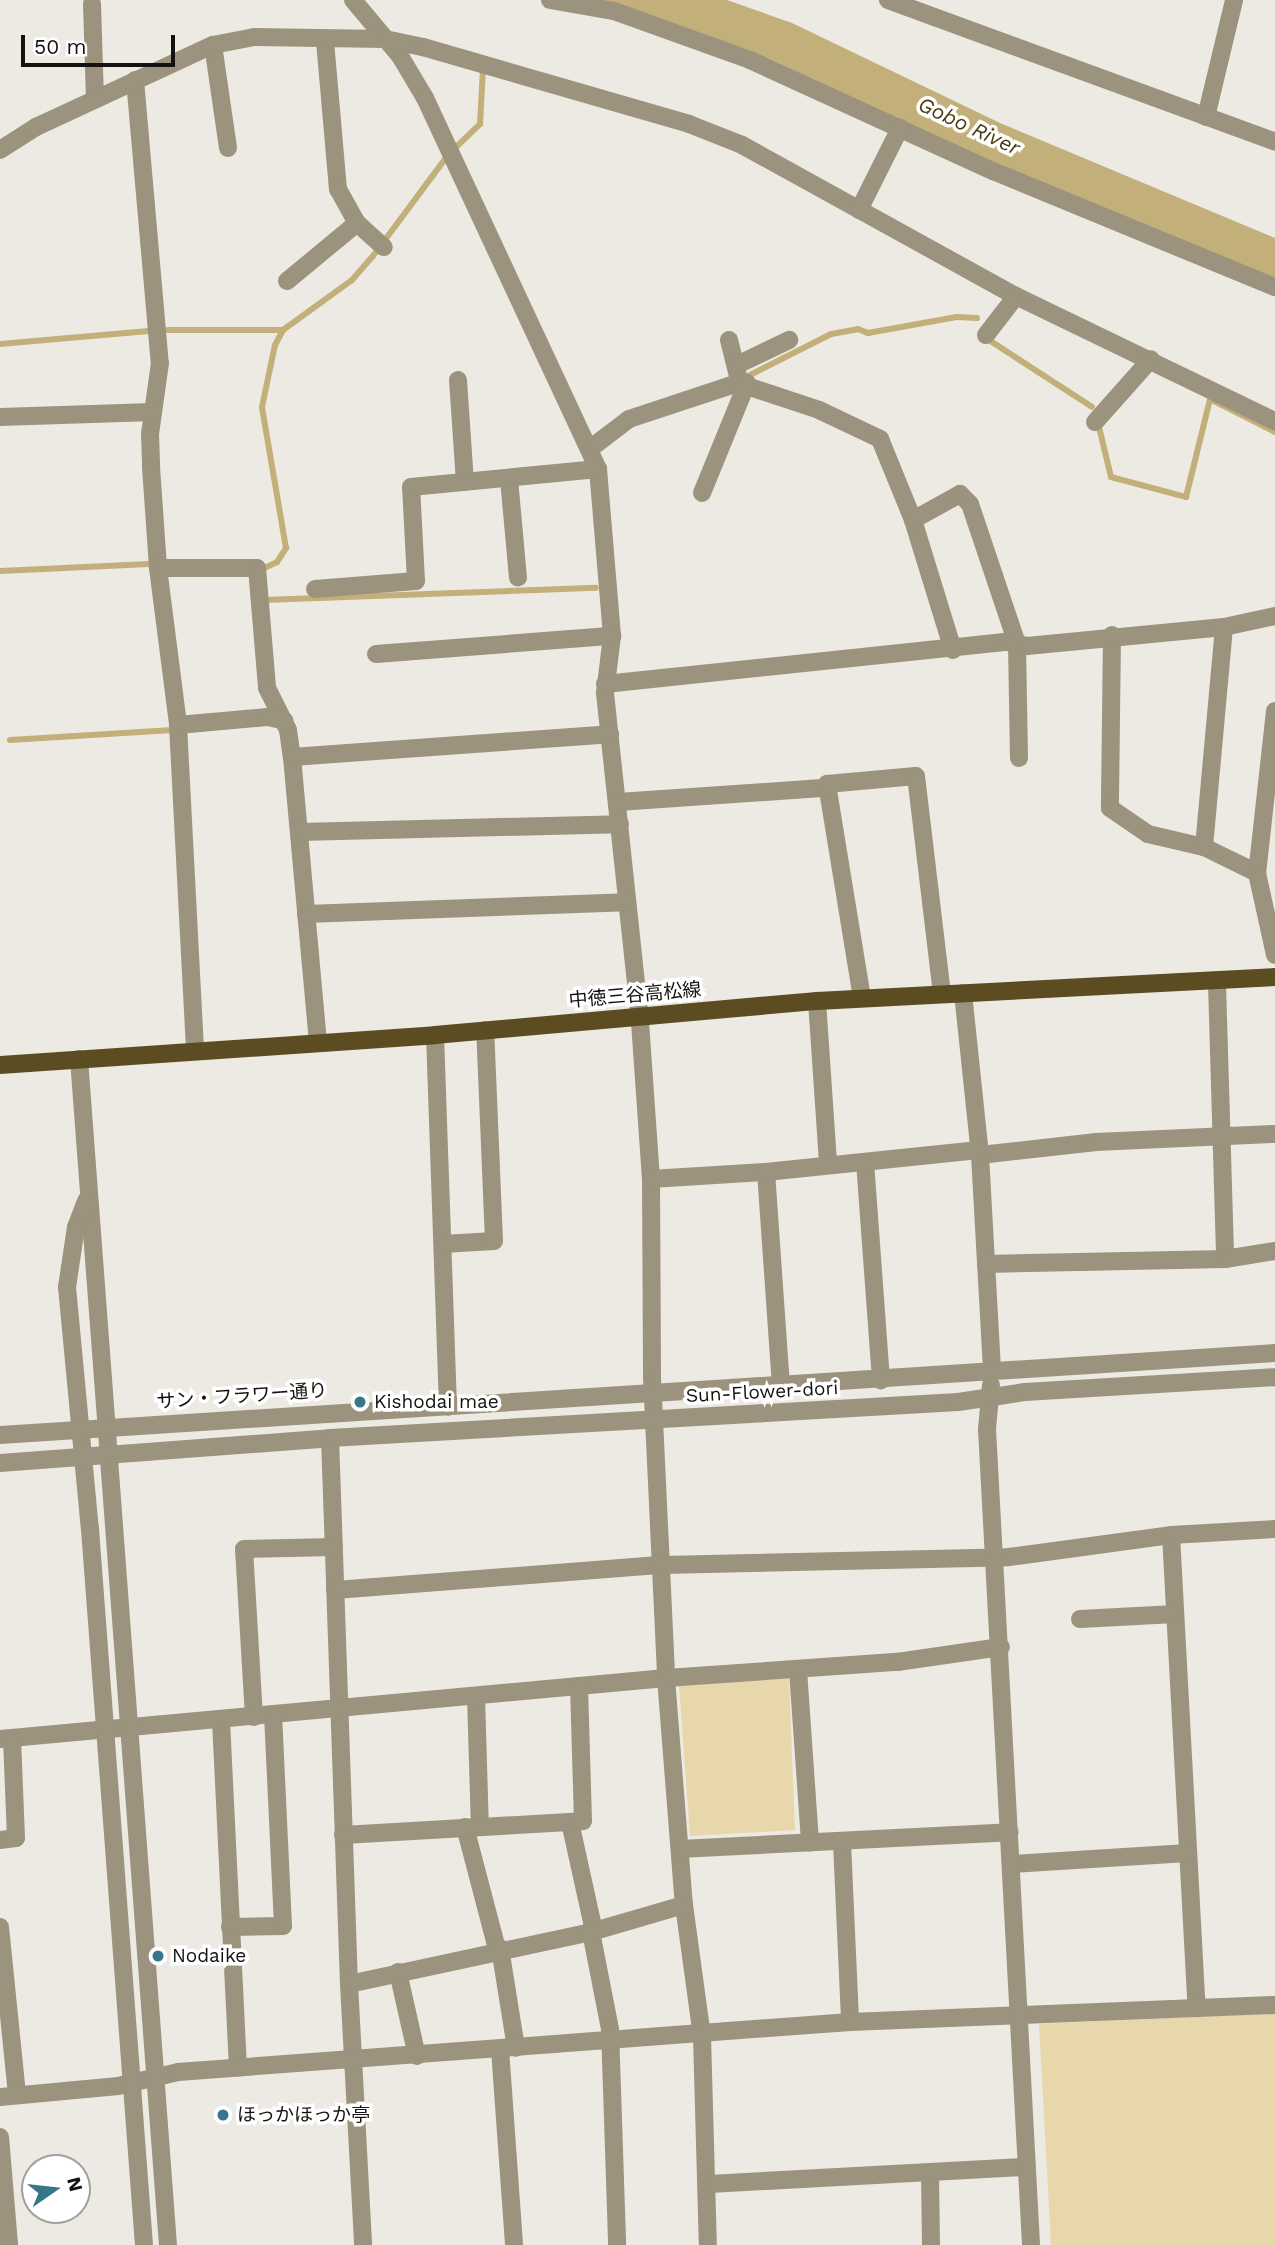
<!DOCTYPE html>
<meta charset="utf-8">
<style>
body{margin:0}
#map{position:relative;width:1275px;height:2245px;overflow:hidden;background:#edeae3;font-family:"Work Sans","Noto Sans JP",sans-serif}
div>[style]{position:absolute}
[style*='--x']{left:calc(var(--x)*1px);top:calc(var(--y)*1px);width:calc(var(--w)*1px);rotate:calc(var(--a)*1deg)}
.green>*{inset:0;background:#e7d7ab}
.water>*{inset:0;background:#c2af7a}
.stream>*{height:6px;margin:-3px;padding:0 3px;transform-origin:3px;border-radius:3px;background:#c2af7a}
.minor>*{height:18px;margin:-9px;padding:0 9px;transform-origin:9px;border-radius:9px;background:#9b937d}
.tertiary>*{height:18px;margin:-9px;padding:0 9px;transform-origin:9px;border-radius:9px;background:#9b937d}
.primary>*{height:18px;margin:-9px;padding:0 9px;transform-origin:9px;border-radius:9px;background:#5b4c22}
.dots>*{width:19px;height:19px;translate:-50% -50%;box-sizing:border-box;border:4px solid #fff;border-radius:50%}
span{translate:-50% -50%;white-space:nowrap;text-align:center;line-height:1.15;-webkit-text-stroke:7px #fff;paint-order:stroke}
.street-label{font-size:19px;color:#131210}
.poi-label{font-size:19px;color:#131210}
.left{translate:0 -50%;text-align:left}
.water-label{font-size:21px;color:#4a3c11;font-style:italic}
.north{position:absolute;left:21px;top:2154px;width:70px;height:70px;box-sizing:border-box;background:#fff;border:2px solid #a1a09f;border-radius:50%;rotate:76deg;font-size:19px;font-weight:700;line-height:28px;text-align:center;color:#131210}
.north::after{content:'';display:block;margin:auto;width:24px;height:32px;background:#36758a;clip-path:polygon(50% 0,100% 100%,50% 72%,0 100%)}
.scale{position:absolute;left:21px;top:35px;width:154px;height:32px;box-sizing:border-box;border:4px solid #131210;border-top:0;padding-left:9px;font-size:21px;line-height:24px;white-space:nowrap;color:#131210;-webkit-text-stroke:5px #fff;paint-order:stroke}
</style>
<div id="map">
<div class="green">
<div style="clip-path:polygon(789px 1678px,795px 1830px,690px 1836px,679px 1685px)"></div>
<div style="clip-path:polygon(1275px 2013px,1275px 2245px,1051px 2245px,1039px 2024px)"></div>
</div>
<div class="water">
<div style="clip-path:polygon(585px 0,727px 0,792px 23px,1000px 123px,1275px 238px,1275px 283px,924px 133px,770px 59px)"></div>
</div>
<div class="stream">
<div style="--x:453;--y:150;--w:37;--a:-44"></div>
<div style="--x:480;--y:124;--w:55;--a:-86.9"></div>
<div style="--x:168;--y:330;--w:115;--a:0"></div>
<div style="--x:992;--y:342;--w:119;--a:33"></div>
<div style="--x:0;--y:344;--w:149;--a:-5"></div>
<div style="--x:744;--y:378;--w:97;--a:-26.8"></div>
<div style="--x:831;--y:334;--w:27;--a:-10"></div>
<div style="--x:858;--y:329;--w:11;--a:22"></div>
<div style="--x:868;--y:333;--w:90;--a:-10.2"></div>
<div style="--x:957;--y:317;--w:20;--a:3"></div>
<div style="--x:1099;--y:427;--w:51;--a:76.5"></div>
<div style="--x:1111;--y:477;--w:78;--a:14.9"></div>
<div style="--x:1186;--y:497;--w:101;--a:-76.2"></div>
<div style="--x:1210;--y:399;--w:73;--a:26.9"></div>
<div style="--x:0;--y:571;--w:149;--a:-2.7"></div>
<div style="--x:258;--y:571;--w:21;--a:-25"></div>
<div style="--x:277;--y:562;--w:17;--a:-57"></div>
<div style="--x:286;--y:548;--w:143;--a:-99.7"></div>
<div style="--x:262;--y:407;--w:63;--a:-78.2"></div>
<div style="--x:275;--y:345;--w:17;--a:-62"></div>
<div style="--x:283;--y:330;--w:85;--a:-35.9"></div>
<div style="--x:352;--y:280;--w:32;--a:-49"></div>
<div style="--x:373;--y:256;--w:126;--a:-53.4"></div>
<div style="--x:264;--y:600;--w:332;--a:-2.1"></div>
<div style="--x:10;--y:740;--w:163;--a:-3.5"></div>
</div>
<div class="minor">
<div style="--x:353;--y:0;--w:73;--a:50"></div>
<div style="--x:400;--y:56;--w:49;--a:59.2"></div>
<div style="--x:425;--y:98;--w:409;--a:65"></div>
<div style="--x:598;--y:469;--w:168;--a:85.2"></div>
<div style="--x:612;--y:636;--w:57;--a:97"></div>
<div style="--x:605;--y:693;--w:331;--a:83.9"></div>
<div style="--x:640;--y:1022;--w:157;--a:86"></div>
<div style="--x:651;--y:1179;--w:198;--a:89.7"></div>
<div style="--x:652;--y:1377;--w:301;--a:87.3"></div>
<div style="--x:666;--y:1678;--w:228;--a:85.5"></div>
<div style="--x:684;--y:1905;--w:132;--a:82.2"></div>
<div style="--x:702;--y:2036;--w:209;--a:88.4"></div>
<div style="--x:550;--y:0;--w:65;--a:9.8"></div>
<div style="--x:614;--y:11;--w:145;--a:19.8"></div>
<div style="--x:750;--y:60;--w:267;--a:24.6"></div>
<div style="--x:993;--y:171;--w:305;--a:22.4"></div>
<div style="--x:92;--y:4;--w:95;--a:88.2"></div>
<div style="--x:325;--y:41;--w:149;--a:85"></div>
<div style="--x:338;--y:189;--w:39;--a:61"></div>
<div style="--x:357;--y:223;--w:36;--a:42"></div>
<div style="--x:213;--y:45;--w:104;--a:81.7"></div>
<div style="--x:135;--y:80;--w:284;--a:85"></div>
<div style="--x:160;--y:363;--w:72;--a:98"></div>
<div style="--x:150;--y:434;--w:33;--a:88"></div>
<div style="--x:151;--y:467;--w:101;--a:86"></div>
<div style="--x:158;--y:568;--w:158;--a:82.7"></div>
<div style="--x:178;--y:725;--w:326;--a:87"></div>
<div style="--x:1206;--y:117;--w:120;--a:-76.5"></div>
<div style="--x:0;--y:150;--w:43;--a:-32.6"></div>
<div style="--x:36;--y:127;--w:195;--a:-24.9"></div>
<div style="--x:213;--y:45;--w:42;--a:-11"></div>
<div style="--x:254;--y:37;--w:131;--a:0.9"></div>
<div style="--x:385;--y:39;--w:39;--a:12"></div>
<div style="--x:423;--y:47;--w:277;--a:16.1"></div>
<div style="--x:689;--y:124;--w:57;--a:21.6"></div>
<div style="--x:742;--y:145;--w:313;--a:28.9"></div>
<div style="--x:1016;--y:296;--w:288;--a:25.8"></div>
<div style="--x:859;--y:210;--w:92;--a:-63.4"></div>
<div style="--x:287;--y:281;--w:91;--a:-39.6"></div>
<div style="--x:986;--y:335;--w:49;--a:-52.4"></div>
<div style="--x:729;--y:340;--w:37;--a:76"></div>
<div style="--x:737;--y:365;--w:58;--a:-25.7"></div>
<div style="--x:458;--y:380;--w:102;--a:86.1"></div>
<div style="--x:0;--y:417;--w:153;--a:-1.9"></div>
<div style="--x:1095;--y:422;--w:84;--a:-48.4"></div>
<div style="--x:591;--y:448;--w:48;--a:-37.3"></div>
<div style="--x:629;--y:419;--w:115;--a:-18.3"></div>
<div style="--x:738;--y:383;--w:85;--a:18.4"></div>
<div style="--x:819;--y:410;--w:68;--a:25.4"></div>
<div style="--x:880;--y:439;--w:87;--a:67.8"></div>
<div style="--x:913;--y:520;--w:136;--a:72.9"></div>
<div style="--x:509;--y:479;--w:99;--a:84.8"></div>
<div style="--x:702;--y:493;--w:119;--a:-67.8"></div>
<div style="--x:913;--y:520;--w:54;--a:-29"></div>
<div style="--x:960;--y:494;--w:14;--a:45"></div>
<div style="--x:970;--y:504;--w:148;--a:71.4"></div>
<div style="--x:1017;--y:644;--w:114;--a:89"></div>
<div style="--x:158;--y:568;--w:99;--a:0"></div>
<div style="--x:257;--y:568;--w:120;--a:85.2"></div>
<div style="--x:267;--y:688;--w:47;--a:63.4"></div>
<div style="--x:288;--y:730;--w:27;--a:82"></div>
<div style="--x:292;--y:757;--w:285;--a:84.8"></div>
<div style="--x:315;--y:589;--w:101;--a:-4.5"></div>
<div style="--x:416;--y:581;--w:94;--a:-93"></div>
<div style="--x:411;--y:487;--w:188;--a:-5.5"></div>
<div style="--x:1112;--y:635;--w:173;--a:90.7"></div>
<div style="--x:1110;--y:808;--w:46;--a:34.4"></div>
<div style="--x:1148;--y:834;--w:57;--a:13.1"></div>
<div style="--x:1204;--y:847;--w:59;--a:26.1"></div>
<div style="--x:376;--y:654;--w:237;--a:-4.4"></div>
<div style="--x:605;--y:684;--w:404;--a:-6"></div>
<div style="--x:1007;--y:642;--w:20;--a:11"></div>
<div style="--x:1027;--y:646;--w:198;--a:-5.5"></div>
<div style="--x:1224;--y:627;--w:52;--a:-12.2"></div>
<div style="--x:1275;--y:711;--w:163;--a:96.3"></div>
<div style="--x:1257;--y:873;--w:84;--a:77.6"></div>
<div style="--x:178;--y:725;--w:90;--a:-5.1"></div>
<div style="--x:268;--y:717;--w:17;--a:13"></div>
<div style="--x:292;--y:757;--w:319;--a:-4.1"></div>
<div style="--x:618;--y:802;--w:208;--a:-3.9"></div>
<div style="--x:300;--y:832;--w:320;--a:-1.4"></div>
<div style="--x:1204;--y:847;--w:221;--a:-84.8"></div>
<div style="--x:306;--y:914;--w:320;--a:-2.1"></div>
<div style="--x:1217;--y:984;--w:275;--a:88.3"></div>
<div style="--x:963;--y:993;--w:163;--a:84"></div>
<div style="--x:980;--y:1155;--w:217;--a:86.8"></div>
<div style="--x:862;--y:998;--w:217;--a:-99.3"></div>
<div style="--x:827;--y:784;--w:89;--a:-5.1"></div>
<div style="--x:916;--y:776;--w:219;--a:83.2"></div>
<div style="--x:817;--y:1001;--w:163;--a:86.1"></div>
<div style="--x:435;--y:1035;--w:372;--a:88"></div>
<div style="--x:980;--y:1155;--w:117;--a:-6.4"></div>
<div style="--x:1096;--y:1142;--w:179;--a:-2.6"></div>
<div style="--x:865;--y:1162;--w:219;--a:85.8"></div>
<div style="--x:766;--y:1172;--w:214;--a:86"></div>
<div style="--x:651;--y:1179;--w:115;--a:-3.5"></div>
<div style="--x:766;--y:1172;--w:214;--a:-5.9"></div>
<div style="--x:443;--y:1244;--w:51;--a:-3.4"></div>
<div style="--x:494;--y:1241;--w:211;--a:-92.4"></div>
<div style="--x:986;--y:1264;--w:239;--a:-1.2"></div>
<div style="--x:1225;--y:1259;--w:51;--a:-9.1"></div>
<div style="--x:330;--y:1438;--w:546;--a:88.01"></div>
<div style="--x:349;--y:1984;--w:261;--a:86.9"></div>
<div style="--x:1171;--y:1535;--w:474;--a:86.9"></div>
<div style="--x:335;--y:1590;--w:328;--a:-4.4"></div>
<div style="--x:662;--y:1565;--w:347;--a:-1.3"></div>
<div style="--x:1009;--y:1557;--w:163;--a:-7.7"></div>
<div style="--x:1171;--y:1535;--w:104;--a:-3.3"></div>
<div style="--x:1080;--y:1619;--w:95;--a:-3"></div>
<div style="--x:798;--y:1670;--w:173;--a:86"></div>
<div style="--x:476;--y:1696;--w:131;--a:88.3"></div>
<div style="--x:254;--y:1717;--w:168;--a:-93.4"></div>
<div style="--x:244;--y:1549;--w:90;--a:-1.3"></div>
<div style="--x:221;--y:1721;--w:347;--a:87.2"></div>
<div style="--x:0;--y:1739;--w:669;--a:-5.23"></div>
<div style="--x:666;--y:1678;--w:232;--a:-4"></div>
<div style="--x:897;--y:1662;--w:105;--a:-8.2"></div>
<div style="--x:570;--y:1822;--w:112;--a:77.6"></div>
<div style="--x:465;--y:1827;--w:126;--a:75.3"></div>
<div style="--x:343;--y:1835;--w:240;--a:-3.3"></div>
<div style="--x:583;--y:1821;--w:135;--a:-91.7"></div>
<div style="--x:0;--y:1840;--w:16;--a:-7"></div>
<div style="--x:16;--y:1838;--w:99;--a:-92.3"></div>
<div style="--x:842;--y:1843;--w:179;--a:87.4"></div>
<div style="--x:680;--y:1849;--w:330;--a:-2.9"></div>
<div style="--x:1012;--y:1864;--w:176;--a:-3.6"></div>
<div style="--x:0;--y:1927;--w:169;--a:84.2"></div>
<div style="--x:230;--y:1927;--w:53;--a:-1.1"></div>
<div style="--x:283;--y:1926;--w:209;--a:-92.7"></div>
<div style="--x:591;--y:1932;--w:99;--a:78.9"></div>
<div style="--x:610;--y:2029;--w:216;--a:88.1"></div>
<div style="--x:500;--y:1948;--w:101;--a:80.9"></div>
<div style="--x:398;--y:1972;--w:86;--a:77.3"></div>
<div style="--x:349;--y:1984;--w:248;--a:-12.1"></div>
<div style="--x:591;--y:1932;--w:97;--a:-16.2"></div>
<div style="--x:500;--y:2049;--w:196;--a:85.9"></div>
<div style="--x:0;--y:2097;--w:119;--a:-5.3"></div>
<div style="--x:118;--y:2086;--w:62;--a:-13.1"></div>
<div style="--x:178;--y:2072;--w:674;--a:-4.26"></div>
<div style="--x:850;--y:2022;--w:425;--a:-2.3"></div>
<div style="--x:0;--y:2137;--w:108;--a:85.2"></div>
<div style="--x:930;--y:2174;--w:71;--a:89.2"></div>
<div style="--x:709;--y:2184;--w:318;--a:-3.1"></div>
</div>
<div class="tertiary">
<div style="--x:888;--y:0;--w:412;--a:20.1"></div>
<div style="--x:79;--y:1059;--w:1189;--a:85.71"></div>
<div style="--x:86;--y:1201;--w:28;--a:111"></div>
<div style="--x:76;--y:1227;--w:61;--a:98.5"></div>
<div style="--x:67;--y:1287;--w:243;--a:84.6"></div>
<div style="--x:90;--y:1529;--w:718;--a:85.69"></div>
<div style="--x:991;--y:1385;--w:44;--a:95.2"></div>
<div style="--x:987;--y:1429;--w:817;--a:86.91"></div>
<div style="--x:0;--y:1435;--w:1278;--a:-3.68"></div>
<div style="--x:0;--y:1463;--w:331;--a:-4.3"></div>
<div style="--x:330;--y:1438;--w:629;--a:-3.28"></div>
<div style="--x:958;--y:1402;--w:68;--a:-8.5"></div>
<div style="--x:1025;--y:1392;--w:250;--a:-3.4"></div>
</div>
<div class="primary">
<div style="--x:0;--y:1065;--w:436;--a:-3.9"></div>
<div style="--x:435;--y:1035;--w:384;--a:-5.1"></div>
<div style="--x:817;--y:1001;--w:459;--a:-3"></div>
</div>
<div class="dots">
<div style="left:360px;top:1402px;background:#36758a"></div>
<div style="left:158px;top:1956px;background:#36758a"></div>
<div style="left:223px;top:2115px;background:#36758a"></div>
</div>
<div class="street-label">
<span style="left:635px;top:995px;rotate:-5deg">中徳三谷高松線</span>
<span style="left:762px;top:1392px;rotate:-3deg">Sun-Flower-dori</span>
<span style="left:242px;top:1396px;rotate:-4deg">サン・フラワー通り</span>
</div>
<div class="poi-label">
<span class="left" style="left:374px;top:1402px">Kishodai mae</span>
<span class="left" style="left:172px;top:1956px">Nodaike</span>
<span class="left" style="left:237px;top:2115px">ほっかほっか亭</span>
</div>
<div class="water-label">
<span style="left:969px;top:126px;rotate:25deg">Gobo River</span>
</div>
<div class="north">N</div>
<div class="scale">50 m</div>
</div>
